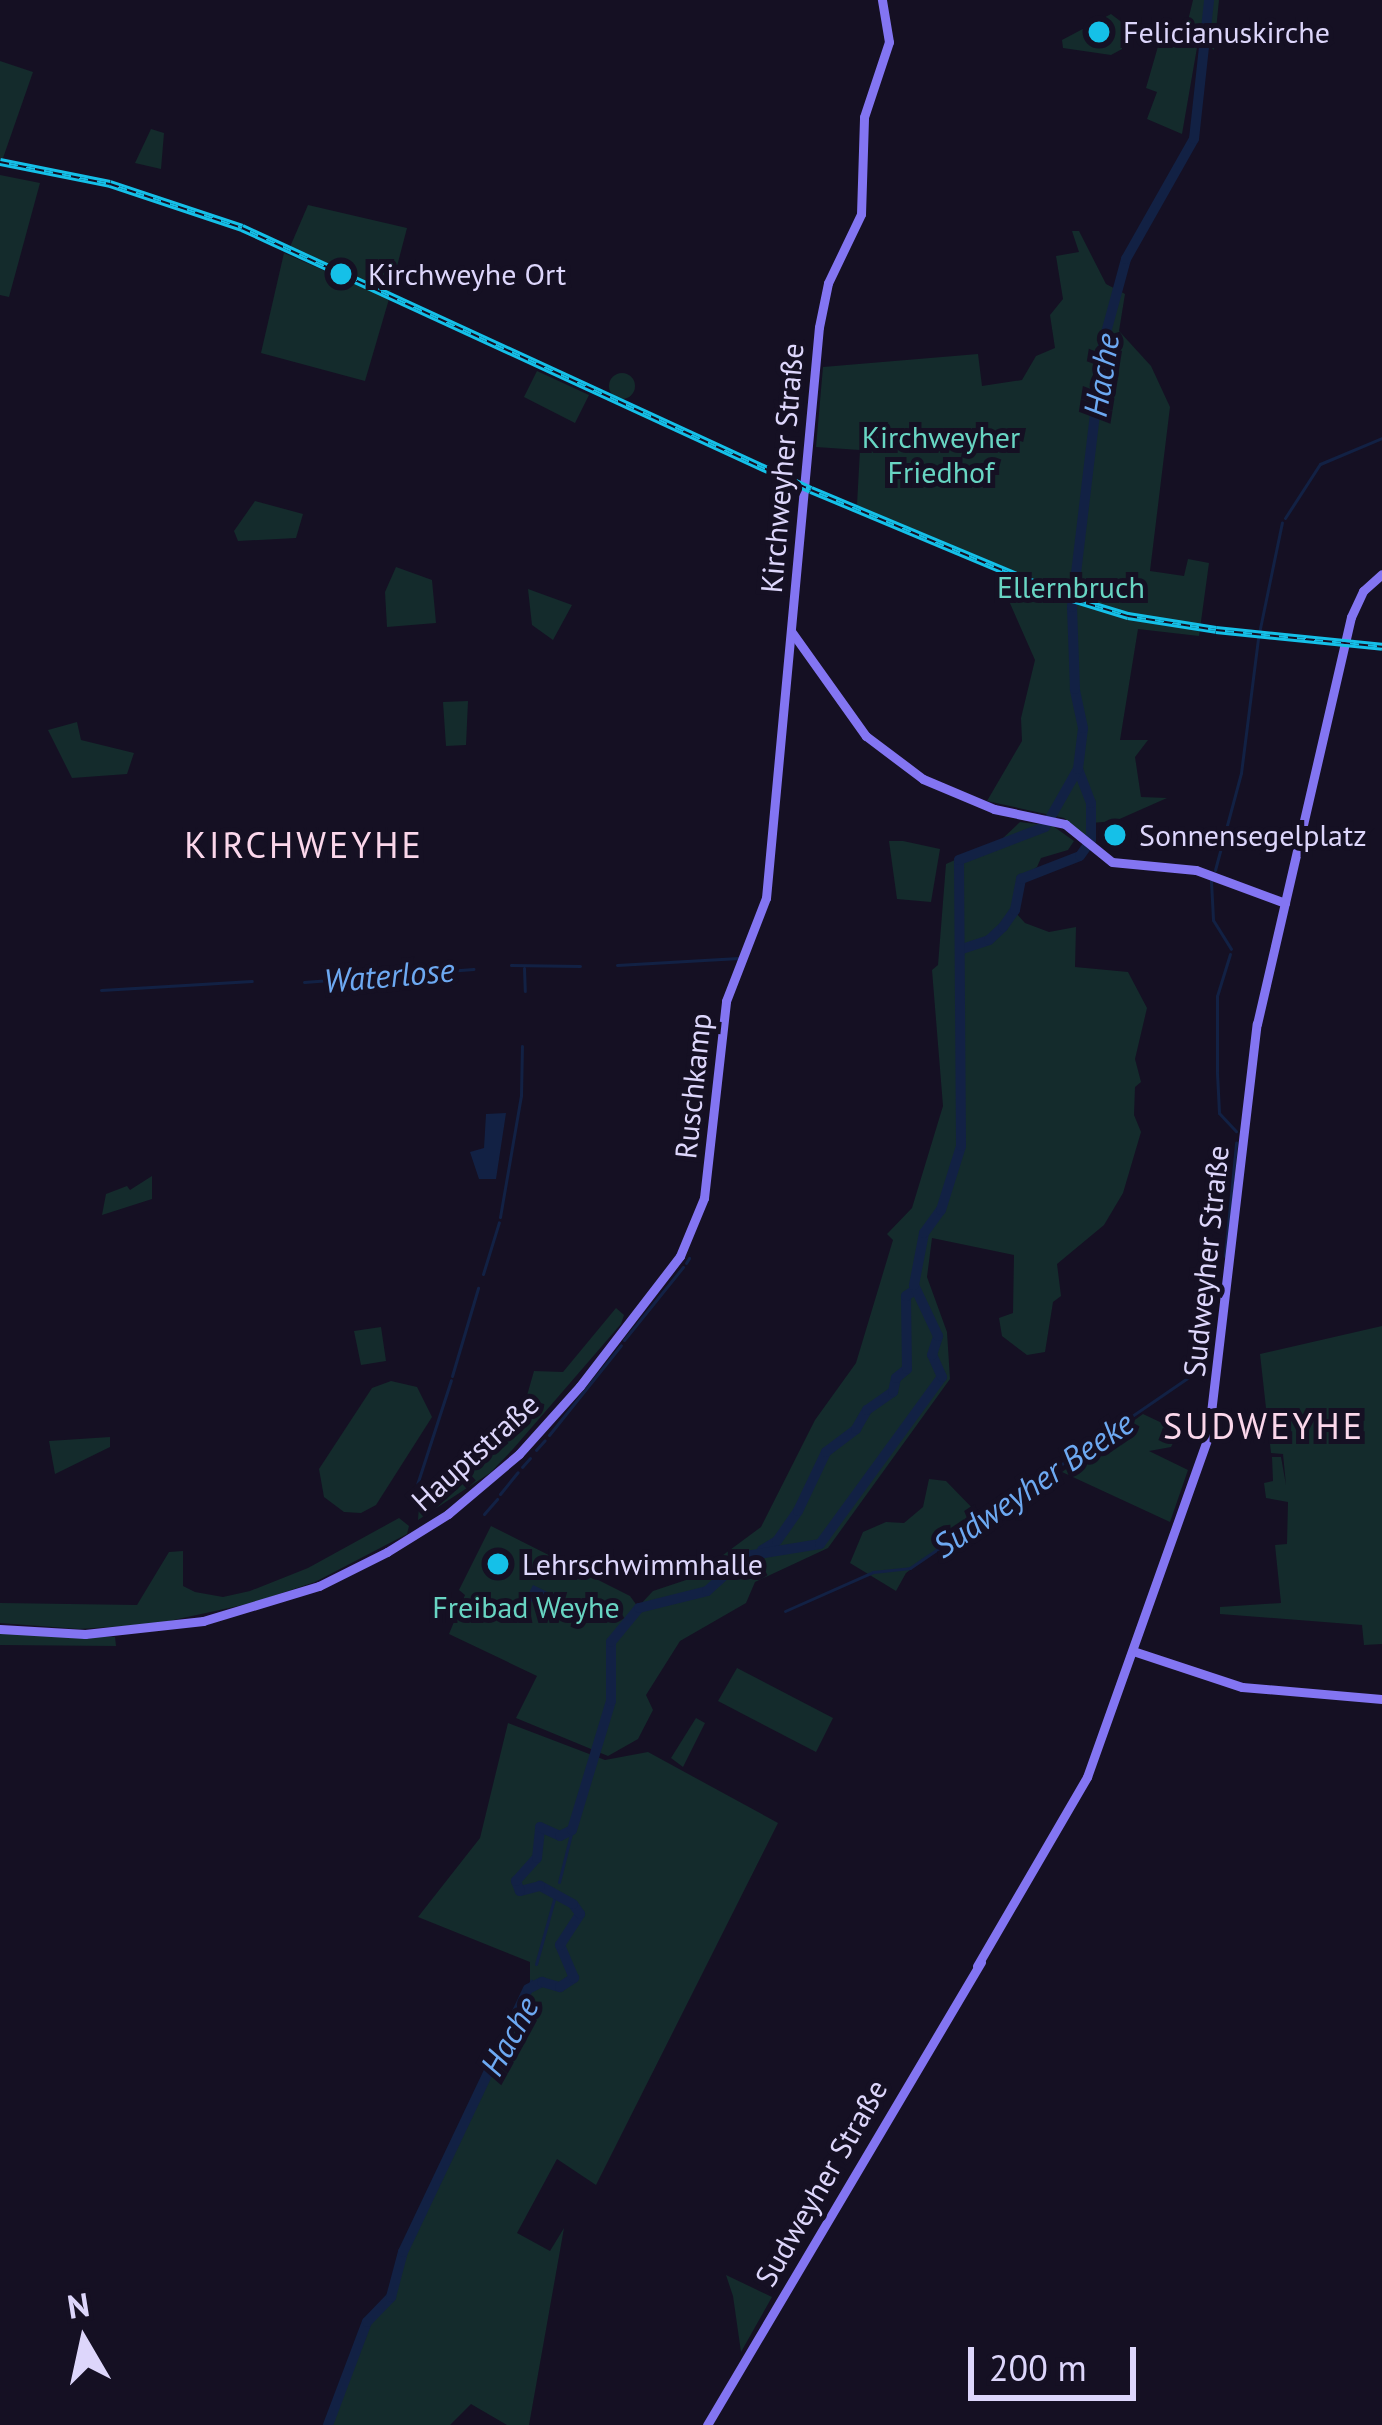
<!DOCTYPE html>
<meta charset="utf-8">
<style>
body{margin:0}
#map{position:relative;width:1382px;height:2425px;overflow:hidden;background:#151023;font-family:"PT Sans",sans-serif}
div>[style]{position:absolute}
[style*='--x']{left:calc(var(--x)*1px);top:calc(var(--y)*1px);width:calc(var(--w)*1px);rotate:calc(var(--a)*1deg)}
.green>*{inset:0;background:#142b2c}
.round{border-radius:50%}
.water>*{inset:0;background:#122144}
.stream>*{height:3px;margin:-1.5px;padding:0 1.5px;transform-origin:1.5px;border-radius:1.5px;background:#122144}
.river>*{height:10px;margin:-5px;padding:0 5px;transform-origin:5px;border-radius:5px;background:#122144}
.secondary>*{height:9px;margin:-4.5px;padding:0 4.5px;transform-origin:4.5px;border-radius:4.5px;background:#8375f2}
.rail>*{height:8px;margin-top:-4px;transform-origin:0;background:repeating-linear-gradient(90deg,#151023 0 9px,#15c0e8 0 18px);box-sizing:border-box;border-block:3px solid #15c0e8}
.dots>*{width:33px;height:33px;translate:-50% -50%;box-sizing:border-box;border:6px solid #151023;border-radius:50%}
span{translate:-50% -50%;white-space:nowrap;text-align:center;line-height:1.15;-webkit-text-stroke:10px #151023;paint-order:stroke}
.poi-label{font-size:30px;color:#ddd6fb}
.left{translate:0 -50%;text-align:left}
.park-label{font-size:30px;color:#68d5c3}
.street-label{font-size:30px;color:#ddd6fb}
.water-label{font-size:33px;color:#6da9f2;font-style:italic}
.quarter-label{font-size:36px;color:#fbd7eb;letter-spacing:3px}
.north{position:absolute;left:24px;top:2281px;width:120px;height:120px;-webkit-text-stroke:9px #151023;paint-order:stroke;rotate:351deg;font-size:33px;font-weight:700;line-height:48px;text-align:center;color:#ddd6fb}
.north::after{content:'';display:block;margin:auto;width:42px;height:54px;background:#ddd6fb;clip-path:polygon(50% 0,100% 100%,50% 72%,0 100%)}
.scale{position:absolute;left:968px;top:2347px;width:168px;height:54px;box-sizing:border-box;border:6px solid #ddd6fb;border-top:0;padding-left:15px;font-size:36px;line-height:42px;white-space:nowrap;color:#ddd6fb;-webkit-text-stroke:9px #151023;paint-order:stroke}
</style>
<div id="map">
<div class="green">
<div style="clip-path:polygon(1193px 0,1219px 0,1214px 50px,1199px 36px,1182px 134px,1147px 119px,1157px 92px,1146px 88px,1161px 36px,1185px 33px)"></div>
<div style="clip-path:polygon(1111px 14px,1124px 24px,1122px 49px,1111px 55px,1063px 48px,1062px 40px)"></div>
<div style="clip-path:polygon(0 61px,33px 72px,3px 158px,0 158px)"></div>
<div style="clip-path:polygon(151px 129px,164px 133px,161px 169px,135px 163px)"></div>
<div style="clip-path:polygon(0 175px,40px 183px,9px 297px,0 295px)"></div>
<div style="clip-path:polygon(308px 205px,407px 228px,390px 293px,290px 247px)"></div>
<div style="clip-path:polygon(1072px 231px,1079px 231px,1106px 284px,1125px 294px,1119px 331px,1151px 366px,1170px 407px,1150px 571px,1184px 576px,1188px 559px,1209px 563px,1199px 636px,1138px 629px,1120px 740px,1148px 740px,1135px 757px,1141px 797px,1167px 798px,1115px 821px,1091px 823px,1088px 838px,1064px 818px,987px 801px,1022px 741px,1021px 718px,1035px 660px,1009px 601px,1014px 571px,857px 505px,860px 450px,816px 447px,823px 367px,978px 354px,982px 386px,1022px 380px,1036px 356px,1055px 348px,1050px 315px,1063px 299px,1056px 256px,1079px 252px)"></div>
<div style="clip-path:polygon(284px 253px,389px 299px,365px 381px,261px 353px)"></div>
<div style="clip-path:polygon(537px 371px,589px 395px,575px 423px,524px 397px)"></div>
<div class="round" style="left:609px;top:373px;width:26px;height:26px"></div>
<div style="clip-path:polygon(255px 501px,303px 514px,296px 538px,238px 541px,234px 531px)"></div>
<div style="clip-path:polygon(396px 567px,432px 580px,436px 623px,387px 627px,385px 592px)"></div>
<div style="clip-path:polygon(528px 589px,572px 605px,553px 640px,532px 625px)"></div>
<div style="clip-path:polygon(468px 701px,466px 745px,446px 746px,443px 702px)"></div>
<div style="clip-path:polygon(77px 722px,81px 740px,134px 753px,127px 774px,72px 778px,48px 730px)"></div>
<div style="clip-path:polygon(1020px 822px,1053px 826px,1074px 841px,1068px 850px,1041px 858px,1037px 867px,1017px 880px,1016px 913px,1025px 923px,1049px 932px,1076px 927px,1075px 967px,1128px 972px,1147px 1008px,1135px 1059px,1141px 1082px,1135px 1087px,1134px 1115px,1141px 1132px,1123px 1193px,1104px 1225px,1057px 1264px,1061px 1296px,1053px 1302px,1045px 1352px,1027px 1355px,1002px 1336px,999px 1318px,1013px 1313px,1014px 1255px,932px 1238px,927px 1277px,947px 1332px,950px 1379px,828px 1548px,755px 1582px,746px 1603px,680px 1641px,646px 1695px,653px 1710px,638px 1739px,608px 1756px,516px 1718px,537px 1676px,449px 1634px,465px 1595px,459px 1590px,491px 1526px,630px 1596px,638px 1607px,653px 1591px,692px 1578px,761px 1527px,815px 1420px,856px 1363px,893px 1240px,887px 1234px,912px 1208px,943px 1106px,932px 970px,938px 965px,946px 864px,1002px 839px)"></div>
<div style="clip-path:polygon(903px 841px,940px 849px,931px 902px,897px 899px,889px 841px)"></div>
<div style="clip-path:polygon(152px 1176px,152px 1199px,102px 1215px,106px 1194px,127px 1186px,130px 1190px)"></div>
<div style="clip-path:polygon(616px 1308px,624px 1315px,621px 1324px,513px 1449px,490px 1473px,418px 1520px,419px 1506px,454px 1489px,518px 1427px,534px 1371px,563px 1372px)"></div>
<div style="clip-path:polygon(1382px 1326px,1382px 1644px,1364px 1645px,1362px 1625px,1220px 1614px,1220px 1607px,1281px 1603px,1275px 1545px,1287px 1544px,1288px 1502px,1266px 1498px,1264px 1483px,1273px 1481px,1272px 1457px,1281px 1457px,1286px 1485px,1283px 1454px,1271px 1453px,1260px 1354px)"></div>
<div style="clip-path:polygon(381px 1327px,386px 1361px,361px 1365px,354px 1331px)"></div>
<div style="clip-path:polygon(391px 1381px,417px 1387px,432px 1417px,376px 1505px,361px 1513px,344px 1512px,324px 1497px,319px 1469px,372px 1388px)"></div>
<div style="clip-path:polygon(1143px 1414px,1179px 1431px,1171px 1447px,1149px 1451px,1188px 1470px,1170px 1522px,1062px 1472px)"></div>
<div style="clip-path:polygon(110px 1437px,110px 1447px,55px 1474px,49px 1441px)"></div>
<div style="clip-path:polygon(929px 1479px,946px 1481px,981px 1517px,906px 1573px,896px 1591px,850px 1563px,863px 1532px,886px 1522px,904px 1523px,923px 1507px)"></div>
<div style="clip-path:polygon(399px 1518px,409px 1526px,407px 1534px,315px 1582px,252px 1603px,155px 1624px,79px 1629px,0 1623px,0 1603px,137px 1605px,169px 1552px,183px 1551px,183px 1586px,195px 1592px,223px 1597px,250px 1591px,308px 1568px)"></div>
<div style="clip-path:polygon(0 1633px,115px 1637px,116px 1646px,0 1645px)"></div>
<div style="clip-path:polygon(737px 1668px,833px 1718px,816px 1752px,718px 1701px)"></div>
<div style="clip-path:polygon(696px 1718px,705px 1723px,683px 1767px,671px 1758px)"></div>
<div style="clip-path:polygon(508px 1723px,605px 1760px,648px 1752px,778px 1823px,596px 2185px,557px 2159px,517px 2233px,550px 2251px,564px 2228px,529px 2425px,507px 2425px,471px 2404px,450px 2425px,332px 2425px,371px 2324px,394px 2299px,406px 2253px,530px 1990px,530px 1962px,418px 1917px,480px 1838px)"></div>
<div style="clip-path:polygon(726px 2275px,772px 2297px,741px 2352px,733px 2296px)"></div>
</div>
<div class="water">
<div style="clip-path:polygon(506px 1113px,496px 1179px,479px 1179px,470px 1152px,484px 1148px,486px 1114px)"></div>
<div style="clip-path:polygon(533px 1585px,572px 1604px,565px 1618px,526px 1599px)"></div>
</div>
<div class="stream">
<div style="--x:1285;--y:518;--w:64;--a:-57.1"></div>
<div style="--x:1320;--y:464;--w:67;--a:-22.8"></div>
<div style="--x:1215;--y:870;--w:100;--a:-75"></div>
<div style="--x:1241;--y:773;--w:136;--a:-82.8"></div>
<div style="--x:1258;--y:638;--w:118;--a:-78.3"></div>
<div style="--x:1211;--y:881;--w:39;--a:87"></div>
<div style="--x:1213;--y:920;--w:34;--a:58"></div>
<div style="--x:1230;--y:954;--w:44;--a:107.2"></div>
<div style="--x:1217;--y:996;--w:77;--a:90"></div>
<div style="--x:1217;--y:1073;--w:40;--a:87.1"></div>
<div style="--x:1219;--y:1113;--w:25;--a:47"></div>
<div style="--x:511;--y:965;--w:69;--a:0.8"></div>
<div style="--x:617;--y:965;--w:122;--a:-3.3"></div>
<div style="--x:524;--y:968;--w:23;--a:88"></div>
<div style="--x:304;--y:982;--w:170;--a:-4.4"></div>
<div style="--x:101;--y:990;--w:151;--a:-3.4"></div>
<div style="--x:500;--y:1217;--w:123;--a:-80.2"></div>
<div style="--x:521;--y:1096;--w:50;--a:-88.9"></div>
<div style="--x:1225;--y:1256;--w:114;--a:-84.4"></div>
<div style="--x:686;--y:1263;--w:6;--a:-59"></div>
<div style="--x:483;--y:1274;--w:54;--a:-72.9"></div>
<div style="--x:624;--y:1340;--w:94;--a:-51.1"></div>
<div style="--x:452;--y:1376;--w:92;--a:-73.5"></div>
<div style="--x:549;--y:1435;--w:115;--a:-51.3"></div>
<div style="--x:536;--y:1450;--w:13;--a:-48"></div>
<div style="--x:522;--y:1467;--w:12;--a:-48"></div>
<div style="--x:500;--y:1494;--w:28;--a:-51"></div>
<div style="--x:412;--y:1500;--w:126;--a:-72"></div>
<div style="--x:484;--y:1514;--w:20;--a:-49"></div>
<div style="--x:785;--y:1611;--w:96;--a:-23.9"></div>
<div style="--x:873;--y:1572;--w:37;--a:-6"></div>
<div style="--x:910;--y:1568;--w:361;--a:-34.4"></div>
<div style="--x:559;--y:1882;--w:54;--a:-76"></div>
<div style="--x:536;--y:1964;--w:71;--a:-74.4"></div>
<div style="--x:528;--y:1989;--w:9;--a:-69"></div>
</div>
<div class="river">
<div style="--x:962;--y:949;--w:28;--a:-18"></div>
<div style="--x:989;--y:940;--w:19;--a:-43"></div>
<div style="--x:1003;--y:927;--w:21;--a:-55"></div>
<div style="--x:1015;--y:910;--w:32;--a:-79"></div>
<div style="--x:1021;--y:879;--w:63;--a:-21.3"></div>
<div style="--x:1080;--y:856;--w:19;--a:-55"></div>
<div style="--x:1091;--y:840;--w:37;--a:-90"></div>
<div style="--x:1091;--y:803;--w:36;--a:-111"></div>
<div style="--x:762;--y:1550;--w:17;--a:-31"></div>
<div style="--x:777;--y:1541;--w:37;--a:-55"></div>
<div style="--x:798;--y:1511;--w:65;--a:-64.6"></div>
<div style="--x:826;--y:1452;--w:38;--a:-37"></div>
<div style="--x:856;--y:1429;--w:22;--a:-60"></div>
<div style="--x:867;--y:1410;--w:32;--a:-35"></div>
<div style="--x:893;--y:1392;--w:14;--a:-78"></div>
<div style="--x:896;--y:1378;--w:14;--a:-39"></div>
<div style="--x:907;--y:1369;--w:73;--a:-90.8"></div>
<div style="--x:906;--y:1296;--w:11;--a:-34"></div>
<div style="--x:328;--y:2425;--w:110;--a:-69.3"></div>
<div style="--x:367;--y:2322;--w:35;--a:-46"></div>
<div style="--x:391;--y:2297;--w:47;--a:-75.1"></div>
<div style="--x:403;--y:2252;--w:291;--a:-64.6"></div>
<div style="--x:528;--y:1989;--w:16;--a:-27"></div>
<div style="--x:542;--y:1982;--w:19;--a:16"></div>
<div style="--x:560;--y:1987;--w:17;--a:-33"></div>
<div style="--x:574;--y:1978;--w:36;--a:-113"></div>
<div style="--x:560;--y:1945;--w:37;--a:-57"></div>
<div style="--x:580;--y:1914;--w:12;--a:-125"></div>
<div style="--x:573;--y:1904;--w:38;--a:-151"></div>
<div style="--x:540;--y:1886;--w:21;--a:166"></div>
<div style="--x:520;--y:1891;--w:11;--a:-112"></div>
<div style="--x:516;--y:1881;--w:31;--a:-48"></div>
<div style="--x:537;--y:1858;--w:31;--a:-84"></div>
<div style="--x:540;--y:1827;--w:22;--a:24"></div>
<div style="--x:560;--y:1836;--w:13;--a:-27"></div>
<div style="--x:572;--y:1830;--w:135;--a:-73.2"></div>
<div style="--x:611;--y:1701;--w:59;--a:-90"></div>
<div style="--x:611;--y:1642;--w:44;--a:-50.5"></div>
<div style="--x:639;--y:1608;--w:70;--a:-14"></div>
<div style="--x:707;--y:1591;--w:52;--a:-41.9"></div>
<div style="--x:746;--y:1556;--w:75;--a:-9.2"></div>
<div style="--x:820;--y:1544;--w:207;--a:-53.9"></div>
<div style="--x:942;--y:1377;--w:24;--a:-114"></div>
<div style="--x:932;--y:1355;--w:20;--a:-72"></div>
<div style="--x:938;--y:1336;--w:56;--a:-115.2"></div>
<div style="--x:914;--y:1285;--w:53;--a:-79.1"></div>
<div style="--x:924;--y:1233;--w:29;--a:-54"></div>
<div style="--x:941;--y:1210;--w:67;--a:-72.6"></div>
<div style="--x:961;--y:1146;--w:286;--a:-90.4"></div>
<div style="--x:959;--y:860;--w:92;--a:-21"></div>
<div style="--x:1045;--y:827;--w:67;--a:-60.4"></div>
<div style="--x:1078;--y:769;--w:41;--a:-83"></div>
<div style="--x:1083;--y:728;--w:40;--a:-102"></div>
<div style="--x:1075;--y:689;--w:82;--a:-92.1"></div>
<div style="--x:1072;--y:607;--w:269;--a:-83.2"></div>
<div style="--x:1104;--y:340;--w:84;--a:-74.8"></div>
<div style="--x:1126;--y:259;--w:138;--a:-60.5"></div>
<div style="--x:1194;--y:139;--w:140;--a:-83.8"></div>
</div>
<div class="secondary">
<div style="--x:791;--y:631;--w:129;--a:54.5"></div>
<div style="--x:866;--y:736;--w:71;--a:37"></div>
<div style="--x:923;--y:779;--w:77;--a:22.9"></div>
<div style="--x:994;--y:809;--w:73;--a:11.9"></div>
<div style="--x:1065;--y:824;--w:60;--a:39"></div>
<div style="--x:1112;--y:862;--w:84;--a:5.4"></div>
<div style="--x:1196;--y:870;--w:95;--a:20.3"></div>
<div style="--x:0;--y:1629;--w:85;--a:3.4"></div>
<div style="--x:85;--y:1634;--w:119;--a:-6.3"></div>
<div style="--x:203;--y:1621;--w:121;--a:-16.8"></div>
<div style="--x:319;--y:1586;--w:76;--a:-26.6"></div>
<div style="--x:387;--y:1552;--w:72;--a:-31.9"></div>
<div style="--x:448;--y:1514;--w:93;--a:-40.2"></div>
<div style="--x:519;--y:1454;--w:91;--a:-48.1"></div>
<div style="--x:580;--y:1386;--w:164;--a:-52.4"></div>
<div style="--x:680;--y:1256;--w:63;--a:-67.5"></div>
<div style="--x:704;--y:1198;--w:198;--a:-83.6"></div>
<div style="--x:726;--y:1001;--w:110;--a:-68.8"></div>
<div style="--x:766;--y:898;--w:573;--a:-84.7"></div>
<div style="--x:819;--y:327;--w:45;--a:-78.4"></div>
<div style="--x:828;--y:283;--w:76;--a:-64.4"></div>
<div style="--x:861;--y:214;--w:97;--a:-88.2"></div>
<div style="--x:864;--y:117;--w:79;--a:-71.6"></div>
<div style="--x:889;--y:42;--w:43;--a:-99.5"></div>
<div style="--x:1133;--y:1651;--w:115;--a:18.3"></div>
<div style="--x:1242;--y:1687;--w:141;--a:4.9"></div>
<div style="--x:977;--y:1966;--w:219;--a:-59.8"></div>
<div style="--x:1087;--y:1777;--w:360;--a:-70.4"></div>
<div style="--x:1208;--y:1438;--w:417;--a:-83.3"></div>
<div style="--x:1257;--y:1024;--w:418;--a:-77"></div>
<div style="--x:1351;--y:617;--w:29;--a:-65"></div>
<div style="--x:1363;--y:591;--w:25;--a:-42"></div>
<div style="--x:707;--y:2425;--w:538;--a:-59.38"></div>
</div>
<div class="rail">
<div style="--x:0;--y:162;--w:112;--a:11.3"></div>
<div style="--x:110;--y:184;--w:139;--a:18.4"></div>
<div style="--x:242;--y:228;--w:626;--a:24.72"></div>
<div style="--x:811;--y:490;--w:280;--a:22.7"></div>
<div style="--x:1069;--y:598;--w:62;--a:17"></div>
<div style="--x:1128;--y:616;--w:89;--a:9"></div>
<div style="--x:1216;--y:630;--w:167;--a:5.8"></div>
</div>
<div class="dots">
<div style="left:1099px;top:32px;background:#15c0e8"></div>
<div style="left:341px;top:274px;background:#15c0e8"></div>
<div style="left:1115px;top:835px;background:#15c0e8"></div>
<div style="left:498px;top:1564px;background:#15c0e8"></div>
</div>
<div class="poi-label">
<span class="left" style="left:1123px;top:32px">Felicianuskirche</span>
<span class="left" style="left:368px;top:274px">Kirchweyhe Ort</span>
<span class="left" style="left:1139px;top:835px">Sonnensegelplatz</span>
<span class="left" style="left:522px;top:1564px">Lehrschwimmhalle</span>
</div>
<div class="park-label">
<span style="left:941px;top:454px">Kirchweyher<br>Friedhof</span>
<span style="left:1071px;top:587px">Ellernbruch</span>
<span style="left:526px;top:1607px">Freibad Weyhe</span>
</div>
<div class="street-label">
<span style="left:782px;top:468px;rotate:-85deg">Kirchweyher Straße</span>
<span style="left:693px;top:1086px;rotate:-84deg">Ruschkamp</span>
<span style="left:1206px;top:1261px;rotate:-84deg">Sudweyher Straße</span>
<span style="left:475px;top:1452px;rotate:-42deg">Hauptstraße</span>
<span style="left:821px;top:2183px;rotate:-60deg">Sudweyher Straße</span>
</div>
<div class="water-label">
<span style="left:1101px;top:375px;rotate:-81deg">Hache</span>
<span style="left:389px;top:975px;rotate:-5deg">Waterlose</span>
<span style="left:1033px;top:1484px;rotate:-34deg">Sudweyher Beeke</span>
<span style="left:509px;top:2036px;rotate:-61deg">Hache</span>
</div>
<div class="quarter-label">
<span style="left:304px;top:845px">KIRCHWEYHE</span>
<span style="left:1264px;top:1426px">SUDWEYHE</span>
</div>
<div class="north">N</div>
<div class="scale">200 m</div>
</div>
